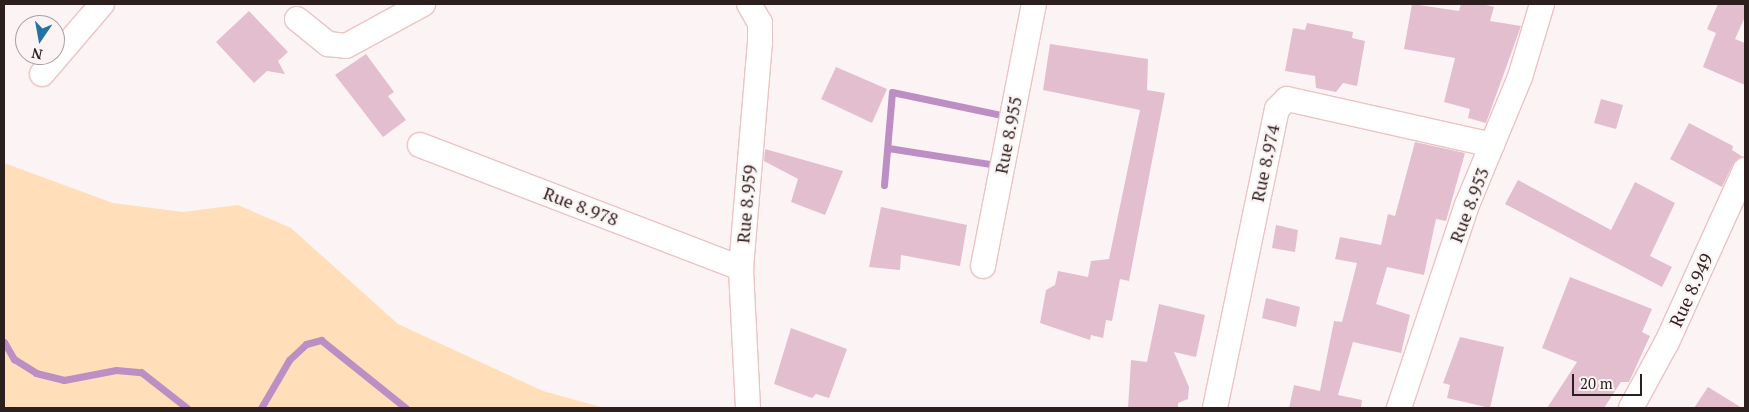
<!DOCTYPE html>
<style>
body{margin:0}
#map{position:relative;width:1749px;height:412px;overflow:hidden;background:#fcf4f4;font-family:"PT Serif",serif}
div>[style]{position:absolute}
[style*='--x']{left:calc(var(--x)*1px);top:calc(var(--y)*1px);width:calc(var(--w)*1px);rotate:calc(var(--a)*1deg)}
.green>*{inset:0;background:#ffdeb9}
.stream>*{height:7px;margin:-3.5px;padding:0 3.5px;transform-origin:3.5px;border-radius:3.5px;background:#bd8ec3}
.building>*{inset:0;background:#e3becf}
.roads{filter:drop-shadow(1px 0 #ecc3c4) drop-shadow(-1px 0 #ecc3c4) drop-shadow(0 1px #ecc3c4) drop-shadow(0 -1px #ecc3c4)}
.street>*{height:24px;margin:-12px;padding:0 12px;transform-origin:12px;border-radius:12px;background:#fff}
span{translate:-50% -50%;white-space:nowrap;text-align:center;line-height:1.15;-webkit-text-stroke:5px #fcf4f4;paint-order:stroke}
.street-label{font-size:18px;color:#2e1f1f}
.frame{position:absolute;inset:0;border:5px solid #2e1f1f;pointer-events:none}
.north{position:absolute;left:15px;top:15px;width:50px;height:50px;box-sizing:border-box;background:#fcf4f4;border:1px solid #aa9f9f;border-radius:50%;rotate:192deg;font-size:14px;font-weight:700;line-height:20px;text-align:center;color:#2e1f1f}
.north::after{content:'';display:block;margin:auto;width:18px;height:22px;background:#2472a4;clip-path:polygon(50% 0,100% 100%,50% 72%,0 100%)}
.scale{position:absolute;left:1572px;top:374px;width:70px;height:22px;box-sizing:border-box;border:2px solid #2e1f1f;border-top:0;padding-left:6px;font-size:15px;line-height:18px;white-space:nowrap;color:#2e1f1f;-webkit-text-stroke:4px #fcf4f4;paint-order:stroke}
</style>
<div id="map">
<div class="green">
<div style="clip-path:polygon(4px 163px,113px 203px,183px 212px,238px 205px,291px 228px,398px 324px,543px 391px,605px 408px,4px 408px)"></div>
</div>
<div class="stream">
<div style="--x:888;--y:148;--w:109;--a:8.9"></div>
<div style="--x:884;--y:185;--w:93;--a:-85.1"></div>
<div style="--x:892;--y:92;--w:116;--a:11.9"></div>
<div style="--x:4;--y:342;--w:20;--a:60"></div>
<div style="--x:14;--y:359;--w:26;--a:32"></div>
<div style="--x:36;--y:373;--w:29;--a:14"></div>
<div style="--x:64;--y:380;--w:53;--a:-10.9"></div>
<div style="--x:116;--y:370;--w:25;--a:5"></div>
<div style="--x:141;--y:372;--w:58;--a:38"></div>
<div style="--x:261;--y:408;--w:56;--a:-59.7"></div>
<div style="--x:289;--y:360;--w:23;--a:-43"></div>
<div style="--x:306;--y:344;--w:16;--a:-15"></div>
<div style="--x:321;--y:340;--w:109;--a:38.7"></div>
</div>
<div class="building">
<div style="clip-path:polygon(1412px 4px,1459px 11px,1461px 4px,1482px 4px,1494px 7px,1490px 21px,1521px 26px,1486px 123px,1468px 118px,1470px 109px,1444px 102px,1455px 58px,1404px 49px)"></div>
<div style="clip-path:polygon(1718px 4px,1745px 4px,1745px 17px,1735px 39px,1745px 43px,1745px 85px,1703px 67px,1716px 33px,1707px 29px)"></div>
<div style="clip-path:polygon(249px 11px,288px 52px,278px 61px,285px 74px,267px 71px,254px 83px,216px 42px)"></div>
<div style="clip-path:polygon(1307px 23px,1353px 32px,1352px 38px,1365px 41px,1357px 86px,1343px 83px,1336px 92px,1316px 88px,1315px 76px,1285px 71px,1293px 28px,1305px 30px)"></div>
<div style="clip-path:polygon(1050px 44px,1148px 59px,1147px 90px,1165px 93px,1129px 281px,1120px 279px,1112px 321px,1106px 320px,1103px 338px,1091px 335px,1090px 340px,1040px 323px,1046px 290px,1055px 285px,1058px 271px,1088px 277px,1091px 261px,1109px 259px,1140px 110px,1043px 90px)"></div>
<div style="clip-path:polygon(366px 54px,394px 92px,388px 96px,406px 120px,383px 137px,335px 75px)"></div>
<div style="clip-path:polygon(836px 67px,887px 89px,872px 123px,821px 99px)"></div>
<div style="clip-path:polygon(1601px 99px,1623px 105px,1616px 129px,1594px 123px)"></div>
<div style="clip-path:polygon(1689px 123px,1733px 146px,1732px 150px,1743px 157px,1733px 164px,1722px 187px,1670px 159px)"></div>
<div style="clip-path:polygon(1415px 142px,1465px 153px,1446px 221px,1436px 219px,1424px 275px,1387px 267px,1376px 304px,1410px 315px,1401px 353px,1353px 342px,1338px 395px,1362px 400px,1361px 408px,1289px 408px,1294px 385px,1320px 391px,1334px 321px,1342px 322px,1357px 263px,1335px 259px,1340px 237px,1381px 245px,1388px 214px,1395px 216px)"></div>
<div style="clip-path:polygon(765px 149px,843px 171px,825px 215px,791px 202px,798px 179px,764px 161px)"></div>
<div style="clip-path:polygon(1518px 180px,1611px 230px,1635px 182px,1675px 203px,1650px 256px,1672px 267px,1662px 287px,1505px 204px)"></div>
<div style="clip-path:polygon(881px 207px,967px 225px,960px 266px,901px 255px,900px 270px,869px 267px)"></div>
<div style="clip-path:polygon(1276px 225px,1298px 230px,1295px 252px,1272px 248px)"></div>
<div style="clip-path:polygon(1570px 277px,1652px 309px,1642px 332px,1650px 336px,1629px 382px,1621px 382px,1604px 408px,1547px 408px,1577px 362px,1542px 348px)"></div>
<div style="clip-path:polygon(1266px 298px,1300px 307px,1296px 327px,1262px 318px)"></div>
<div style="clip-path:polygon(1159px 304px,1205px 315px,1196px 357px,1174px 352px,1189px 387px,1188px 399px,1178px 403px,1178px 408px,1128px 408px,1131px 360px,1147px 362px)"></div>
<div style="clip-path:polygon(791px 328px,847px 349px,829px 398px,816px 394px,812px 398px,774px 384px)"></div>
<div style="clip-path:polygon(1460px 337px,1504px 347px,1490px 408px,1447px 398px,1450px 385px,1443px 383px)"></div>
<div style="clip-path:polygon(1708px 387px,1742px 408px,1694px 408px)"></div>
</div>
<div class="roads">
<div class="street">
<div style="--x:297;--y:19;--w:40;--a:39"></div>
<div style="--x:328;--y:44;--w:18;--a:6"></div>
<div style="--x:346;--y:46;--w:88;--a:-28.6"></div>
<div style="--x:42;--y:74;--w:92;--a:-49.4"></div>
<div style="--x:420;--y:145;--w:344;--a:21"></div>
<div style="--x:983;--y:266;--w:267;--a:-79"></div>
<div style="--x:748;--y:408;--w:140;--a:-92.9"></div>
<div style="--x:741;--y:268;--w:226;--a:-85.2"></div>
<div style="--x:760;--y:43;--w:20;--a:-90"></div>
<div style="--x:760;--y:23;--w:22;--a:-120"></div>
<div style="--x:1215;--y:408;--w:305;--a:-78.3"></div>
<div style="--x:1277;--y:109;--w:14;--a:-45"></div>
<div style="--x:1287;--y:99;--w:210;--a:12.6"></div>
<div style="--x:1399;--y:408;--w:214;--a:-71.5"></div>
<div style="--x:1467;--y:205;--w:139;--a:-67.5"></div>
<div style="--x:1520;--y:77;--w:76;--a:-73.2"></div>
<div style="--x:1631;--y:408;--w:75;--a:-61.4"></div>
<div style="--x:1667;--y:342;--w:189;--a:-65.6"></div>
</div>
</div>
<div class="street-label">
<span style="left:1008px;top:135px;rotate:-79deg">Rue 8.955</span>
<span style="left:1265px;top:163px;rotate:-78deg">Rue 8.974</span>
<span style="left:746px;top:204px;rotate:-85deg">Rue 8.959</span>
<span style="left:1469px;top:205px;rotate:-69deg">Rue 8.953</span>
<span style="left:581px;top:206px;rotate:21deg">Rue 8.978</span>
<span style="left:1691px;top:290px;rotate:-65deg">Rue 8.949</span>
</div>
<div class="frame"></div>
<div class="north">N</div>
<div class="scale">20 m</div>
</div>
